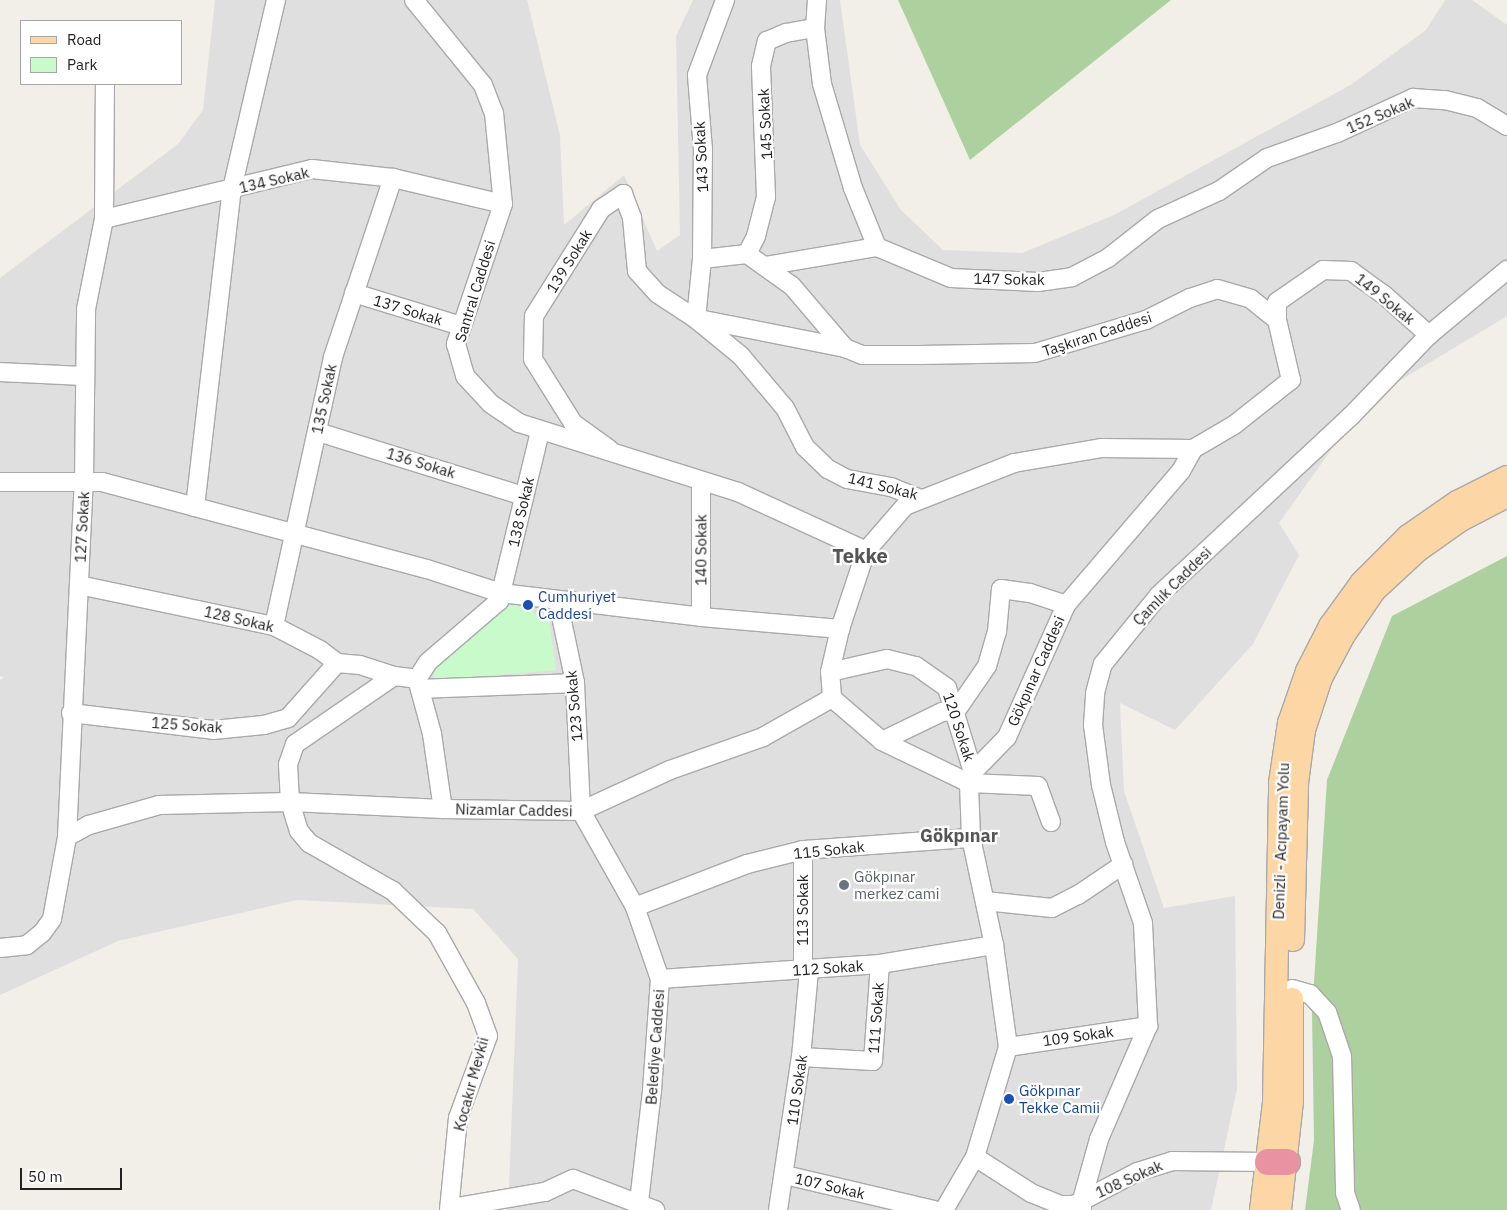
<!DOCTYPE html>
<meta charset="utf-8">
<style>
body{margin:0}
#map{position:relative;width:1507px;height:1210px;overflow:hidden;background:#f2efe9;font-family:"IBM Plex Sans",sans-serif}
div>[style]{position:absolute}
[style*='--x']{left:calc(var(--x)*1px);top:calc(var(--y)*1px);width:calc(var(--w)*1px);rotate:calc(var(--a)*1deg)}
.residential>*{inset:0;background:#e0dfdf}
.forest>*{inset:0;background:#add19e}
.park>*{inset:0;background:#c8facc}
.roads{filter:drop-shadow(1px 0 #a9a9a9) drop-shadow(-1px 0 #a9a9a9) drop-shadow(0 1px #a9a9a9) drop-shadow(0 -1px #a9a9a9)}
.minor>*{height:18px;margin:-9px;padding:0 9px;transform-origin:9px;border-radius:9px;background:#fff}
.major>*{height:22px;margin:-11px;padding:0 11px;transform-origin:11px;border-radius:11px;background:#fcd6a4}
.highway>*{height:26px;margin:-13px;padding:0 13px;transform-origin:13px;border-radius:13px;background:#e892a2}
.dots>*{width:14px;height:14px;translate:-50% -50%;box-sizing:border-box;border:2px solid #fff;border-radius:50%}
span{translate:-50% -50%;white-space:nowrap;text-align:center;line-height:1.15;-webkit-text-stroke:4.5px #fff;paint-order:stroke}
.street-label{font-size:15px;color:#222}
.transit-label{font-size:15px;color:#164399}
.left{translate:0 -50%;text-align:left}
.worship-label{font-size:15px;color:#5b616d}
.quarter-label{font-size:18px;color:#555;font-weight:700}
.district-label{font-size:20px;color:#555;font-weight:700}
.legend{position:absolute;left:20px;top:20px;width:162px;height:65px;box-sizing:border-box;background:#fff;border:1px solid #a7a7a7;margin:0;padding:6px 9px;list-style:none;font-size:15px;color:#222}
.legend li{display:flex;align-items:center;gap:10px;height:25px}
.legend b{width:25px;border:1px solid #a7a7a7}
.scale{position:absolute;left:20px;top:1168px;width:102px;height:22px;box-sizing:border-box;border:2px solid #222;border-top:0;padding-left:6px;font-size:15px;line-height:18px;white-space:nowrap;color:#222;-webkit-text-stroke:4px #fff;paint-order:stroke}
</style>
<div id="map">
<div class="residential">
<div style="clip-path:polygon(215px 0,527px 0,560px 135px,564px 225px,624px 175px,657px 251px,680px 235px,676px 36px,693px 0,840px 0,860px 145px,901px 210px,943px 250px,1022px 253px,1114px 215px,1352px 84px,1426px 30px,1445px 0,1472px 0,1507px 25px,1507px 316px,1366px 401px,1279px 523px,1299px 555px,1253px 644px,1175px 730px,1120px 703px,1124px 791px,1164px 908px,1235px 896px,1237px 1089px,1211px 1210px,508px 1210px,518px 959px,473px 909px,297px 900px,118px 941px,0 995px,0 681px,4px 677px,0 676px,0 278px,178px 144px,203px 110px)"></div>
</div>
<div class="forest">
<div style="clip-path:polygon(898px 0,1171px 0,970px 160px)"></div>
<div style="clip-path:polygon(1507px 556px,1507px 1210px,1305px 1210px,1314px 1140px,1312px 1013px,1327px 780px,1392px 616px)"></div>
</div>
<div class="park">
<div style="clip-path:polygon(513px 603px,549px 620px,556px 670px,433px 680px,436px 664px)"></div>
</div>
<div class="roads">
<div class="minor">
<div style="--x:414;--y:0;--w:109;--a:50.9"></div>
<div style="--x:483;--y:85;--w:30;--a:69"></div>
<div style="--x:494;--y:113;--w:91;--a:84.4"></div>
<div style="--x:503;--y:204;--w:148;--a:108.6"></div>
<div style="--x:456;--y:344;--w:33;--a:74"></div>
<div style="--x:465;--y:376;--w:38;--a:47"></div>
<div style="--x:491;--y:404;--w:34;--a:34"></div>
<div style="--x:519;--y:423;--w:230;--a:17.5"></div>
<div style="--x:738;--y:492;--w:141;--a:24.7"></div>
<div style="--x:817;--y:0;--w:28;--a:94"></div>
<div style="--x:815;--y:28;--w:56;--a:82.9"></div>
<div style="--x:822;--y:84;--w:109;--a:73.4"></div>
<div style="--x:853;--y:188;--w:64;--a:67.9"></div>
<div style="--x:877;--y:247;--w:80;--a:22.7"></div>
<div style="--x:951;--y:278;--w:87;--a:2.6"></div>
<div style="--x:1038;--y:282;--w:34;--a:-8"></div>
<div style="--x:1072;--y:277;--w:41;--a:-27.8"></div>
<div style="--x:1108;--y:258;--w:63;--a:-38"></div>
<div style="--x:1158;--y:219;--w:67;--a:-24.7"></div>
<div style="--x:1219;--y:191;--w:58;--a:-34.5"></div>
<div style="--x:1267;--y:158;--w:74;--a:-19.7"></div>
<div style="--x:1337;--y:133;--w:84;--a:-24.7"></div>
<div style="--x:1413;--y:98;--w:32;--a:4"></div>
<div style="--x:1445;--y:100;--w:33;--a:14"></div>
<div style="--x:1477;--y:108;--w:35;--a:31"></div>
<div style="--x:104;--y:219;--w:214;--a:-13.5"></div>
<div style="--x:312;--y:169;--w:81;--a:6.3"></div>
<div style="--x:393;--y:178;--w:113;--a:13.3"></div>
<div style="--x:747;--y:254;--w:20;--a:-63"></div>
<div style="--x:756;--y:236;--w:40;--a:-75.6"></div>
<div style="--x:766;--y:197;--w:131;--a:-92.2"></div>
<div style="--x:761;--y:66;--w:26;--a:-77"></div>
<div style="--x:767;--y:41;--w:21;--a:-23"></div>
<div style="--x:786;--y:33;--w:29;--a:-10"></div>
<div style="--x:702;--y:259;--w:45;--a:-6.3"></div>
<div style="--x:747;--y:254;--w:55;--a:35.4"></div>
<div style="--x:792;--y:286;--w:82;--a:49.5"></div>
<div style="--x:765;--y:266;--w:114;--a:-9.6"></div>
<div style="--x:354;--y:293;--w:112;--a:17.1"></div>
<div style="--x:696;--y:319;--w:60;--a:-84.3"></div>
<div style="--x:702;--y:259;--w:109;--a:-89.5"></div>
<div style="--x:703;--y:150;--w:75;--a:-94.6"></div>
<div style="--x:697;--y:75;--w:80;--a:-69.5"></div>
<div style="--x:699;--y:319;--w:149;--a:11.2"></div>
<div style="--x:845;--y:348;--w:18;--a:22"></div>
<div style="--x:862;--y:355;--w:58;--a:0"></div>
<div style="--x:920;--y:355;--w:115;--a:-1"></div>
<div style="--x:1035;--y:353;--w:116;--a:-16.6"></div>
<div style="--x:1146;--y:320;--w:49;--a:-26.6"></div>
<div style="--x:1190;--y:298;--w:28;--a:-18"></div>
<div style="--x:1217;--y:289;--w:35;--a:16"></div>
<div style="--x:1251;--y:299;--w:33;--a:39"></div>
<div style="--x:0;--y:372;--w:85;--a:2.7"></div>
<div style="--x:318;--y:432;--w:216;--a:17.3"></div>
<div style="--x:609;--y:449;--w:44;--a:-144.2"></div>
<div style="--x:573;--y:423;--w:75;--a:-122"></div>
<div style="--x:533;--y:359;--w:43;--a:-88.7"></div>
<div style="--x:534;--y:316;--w:126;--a:-57.9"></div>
<div style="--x:601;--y:209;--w:27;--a:-34"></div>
<div style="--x:623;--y:194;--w:26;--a:69"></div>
<div style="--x:632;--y:218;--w:53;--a:84.6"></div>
<div style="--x:637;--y:271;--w:31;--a:48"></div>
<div style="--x:658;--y:294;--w:45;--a:33.3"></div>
<div style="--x:696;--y:319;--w:58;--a:39.4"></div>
<div style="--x:741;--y:356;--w:68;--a:49.8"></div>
<div style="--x:785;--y:408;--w:44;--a:62.9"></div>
<div style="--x:805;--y:447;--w:32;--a:44"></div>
<div style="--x:828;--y:469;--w:21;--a:28"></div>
<div style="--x:847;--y:479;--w:45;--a:10.3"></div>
<div style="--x:891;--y:487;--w:31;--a:22"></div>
<div style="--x:0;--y:482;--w:102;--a:0"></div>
<div style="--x:102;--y:482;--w:336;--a:15"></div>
<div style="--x:427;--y:569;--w:78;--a:18"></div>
<div style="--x:501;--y:593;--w:201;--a:6.8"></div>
<div style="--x:701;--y:617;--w:140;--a:4.9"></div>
<div style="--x:701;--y:483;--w:134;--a:90"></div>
<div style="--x:195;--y:507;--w:320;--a:-83.4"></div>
<div style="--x:232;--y:189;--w:194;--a:-76.9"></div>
<div style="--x:79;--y:585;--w:199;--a:11.9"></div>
<div style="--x:274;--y:626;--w:52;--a:27.6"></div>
<div style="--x:320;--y:650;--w:21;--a:37"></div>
<div style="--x:337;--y:663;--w:23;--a:5"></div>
<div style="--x:360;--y:665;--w:36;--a:18"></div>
<div style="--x:394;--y:676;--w:23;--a:7"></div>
<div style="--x:558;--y:602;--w:83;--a:78.1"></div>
<div style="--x:575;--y:683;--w:128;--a:87.3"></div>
<div style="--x:581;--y:811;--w:110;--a:60.6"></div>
<div style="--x:635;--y:907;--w:76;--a:70.9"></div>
<div style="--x:660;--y:979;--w:112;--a:94.1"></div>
<div style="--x:652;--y:1091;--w:120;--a:96.7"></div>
<div style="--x:274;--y:626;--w:275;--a:-77.6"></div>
<div style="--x:333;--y:357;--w:189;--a:-71.5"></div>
<div style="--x:830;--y:672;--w:58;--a:-12.8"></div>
<div style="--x:887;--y:659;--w:30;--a:14"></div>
<div style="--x:916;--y:666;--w:38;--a:35"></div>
<div style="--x:947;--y:688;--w:88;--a:72.8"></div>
<div style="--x:394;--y:676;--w:120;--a:145.5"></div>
<div style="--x:295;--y:744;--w:21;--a:109"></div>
<div style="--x:288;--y:764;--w:38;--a:87"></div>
<div style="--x:290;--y:802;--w:30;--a:73"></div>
<div style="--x:299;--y:831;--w:16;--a:50"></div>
<div style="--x:309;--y:843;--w:97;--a:29.7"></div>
<div style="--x:393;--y:891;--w:61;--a:43.7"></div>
<div style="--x:437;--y:933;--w:80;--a:60.9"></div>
<div style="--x:476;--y:1003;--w:35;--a:70"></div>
<div style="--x:488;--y:1036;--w:87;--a:110.1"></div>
<div style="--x:458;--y:1118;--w:92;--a:95.6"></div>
<div style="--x:417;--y:679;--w:20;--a:-57"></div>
<div style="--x:428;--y:662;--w:94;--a:-40.7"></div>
<div style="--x:499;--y:601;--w:175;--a:-76.4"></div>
<div style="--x:417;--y:679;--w:57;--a:74.7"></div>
<div style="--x:432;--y:734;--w:76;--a:81.7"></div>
<div style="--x:420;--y:689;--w:155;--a:-2.2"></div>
<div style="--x:956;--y:711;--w:55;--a:-55.4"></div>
<div style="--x:987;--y:666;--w:35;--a:-74"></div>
<div style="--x:997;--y:632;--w:43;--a:-84.7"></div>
<div style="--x:1001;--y:589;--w:29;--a:8"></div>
<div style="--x:1030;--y:593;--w:38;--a:18"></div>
<div style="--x:71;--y:713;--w:143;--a:6.8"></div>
<div style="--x:213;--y:730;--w:51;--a:-5.6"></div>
<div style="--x:264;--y:725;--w:25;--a:-16"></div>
<div style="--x:288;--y:718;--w:74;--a:-48.3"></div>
<div style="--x:882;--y:741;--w:67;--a:-25.8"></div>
<div style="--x:942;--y:712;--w:14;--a:-4"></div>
<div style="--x:1051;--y:822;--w:38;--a:-110"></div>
<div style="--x:1038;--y:786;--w:69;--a:-177.5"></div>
<div style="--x:969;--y:783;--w:97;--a:-154.2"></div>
<div style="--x:882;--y:741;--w:66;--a:-139.3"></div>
<div style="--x:832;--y:698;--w:26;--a:-94"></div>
<div style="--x:830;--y:672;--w:44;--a:-76.9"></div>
<div style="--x:840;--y:629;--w:82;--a:-71.6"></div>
<div style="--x:866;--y:551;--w:60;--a:-49.1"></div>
<div style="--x:905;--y:506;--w:117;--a:-21.5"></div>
<div style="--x:1014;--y:463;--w:88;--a:-9.8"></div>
<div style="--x:1101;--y:448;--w:92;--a:0.6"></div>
<div style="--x:67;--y:837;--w:25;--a:-29"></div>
<div style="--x:89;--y:825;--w:73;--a:-15.9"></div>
<div style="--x:159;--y:805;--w:131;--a:-1.3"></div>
<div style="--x:290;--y:802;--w:153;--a:2.6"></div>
<div style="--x:443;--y:809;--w:138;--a:0.8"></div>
<div style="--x:581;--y:811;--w:98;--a:-24.7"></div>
<div style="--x:670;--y:770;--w:99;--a:-19.5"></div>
<div style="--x:763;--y:737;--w:79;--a:-29.5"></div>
<div style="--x:985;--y:901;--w:67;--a:6"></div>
<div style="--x:1052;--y:908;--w:29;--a:-27"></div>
<div style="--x:1078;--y:895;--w:55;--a:-34"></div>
<div style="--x:635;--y:907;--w:120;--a:-21"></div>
<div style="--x:747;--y:864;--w:58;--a:-14"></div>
<div style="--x:803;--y:850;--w:168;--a:-4.1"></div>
<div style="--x:0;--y:948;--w:27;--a:-6"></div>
<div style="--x:27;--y:945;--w:19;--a:-39"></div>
<div style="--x:42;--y:933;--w:17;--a:-54"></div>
<div style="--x:52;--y:919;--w:83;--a:-79.6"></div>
<div style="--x:67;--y:837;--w:356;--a:-87.3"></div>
<div style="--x:84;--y:481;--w:172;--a:-89.3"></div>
<div style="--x:86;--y:309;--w:92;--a:-78.7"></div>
<div style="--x:104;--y:219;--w:135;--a:-89.6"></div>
<div style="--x:803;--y:970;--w:120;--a:-90"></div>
<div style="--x:660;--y:979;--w:221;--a:-3.9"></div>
<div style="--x:880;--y:964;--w:116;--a:-9.5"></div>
<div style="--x:1292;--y:989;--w:19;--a:16"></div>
<div style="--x:1310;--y:994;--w:25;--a:47"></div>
<div style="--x:1327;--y:1012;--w:46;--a:71.2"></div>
<div style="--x:1342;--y:1056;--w:137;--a:88.7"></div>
<div style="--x:1345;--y:1193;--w:18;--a:71"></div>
<div style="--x:1008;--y:1047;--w:142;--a:-8.5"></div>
<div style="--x:801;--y:1057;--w:72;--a:3.2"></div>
<div style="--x:873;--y:1061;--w:97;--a:-85.9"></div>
<div style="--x:975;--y:1157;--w:67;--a:32.7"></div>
<div style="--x:1031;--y:1193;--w:32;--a:22"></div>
<div style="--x:1061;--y:1205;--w:13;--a:0"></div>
<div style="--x:1074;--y:1205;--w:71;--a:-27.6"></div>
<div style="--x:1137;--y:1172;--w:37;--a:-17"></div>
<div style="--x:1172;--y:1161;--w:96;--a:0.6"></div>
<div style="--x:785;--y:1175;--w:153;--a:13.2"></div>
<div style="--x:451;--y:1208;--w:95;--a:-9.7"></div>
<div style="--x:545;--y:1192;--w:31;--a:-25"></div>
<div style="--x:573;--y:1179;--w:88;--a:20.7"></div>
<div style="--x:778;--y:1210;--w:155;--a:-81.5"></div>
<div style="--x:801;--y:1057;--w:87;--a:-84.7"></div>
<div style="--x:944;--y:1210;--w:61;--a:-59.7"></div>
<div style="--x:975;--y:1157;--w:115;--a:-73.3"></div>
<div style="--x:1008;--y:1047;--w:103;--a:-97.8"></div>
<div style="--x:994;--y:945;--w:109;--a:-102.1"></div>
<div style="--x:971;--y:838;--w:55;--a:-92.1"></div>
<div style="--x:969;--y:783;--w:12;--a:-70"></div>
<div style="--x:973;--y:772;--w:49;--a:-45.8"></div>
<div style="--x:1007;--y:737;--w:145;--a:-65.9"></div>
<div style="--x:1066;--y:605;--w:177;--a:-49.4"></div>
<div style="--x:1181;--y:471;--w:25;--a:-61"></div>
<div style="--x:1193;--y:449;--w:48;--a:-30.3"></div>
<div style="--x:1234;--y:425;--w:73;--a:-38.3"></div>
<div style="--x:1291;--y:380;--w:62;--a:-103.1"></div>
<div style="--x:1277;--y:320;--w:18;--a:-90"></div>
<div style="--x:1277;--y:302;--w:56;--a:-34.8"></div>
<div style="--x:1323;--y:270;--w:28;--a:2"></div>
<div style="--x:1351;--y:271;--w:39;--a:36"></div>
<div style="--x:1383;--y:294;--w:62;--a:41.7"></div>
<div style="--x:1082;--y:1210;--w:10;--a:-90"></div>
<div style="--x:1082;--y:1200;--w:63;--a:-74.4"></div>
<div style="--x:1099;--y:1139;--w:123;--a:-66.6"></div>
<div style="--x:1148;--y:1026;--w:103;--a:-92.8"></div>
<div style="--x:1143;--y:923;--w:86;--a:-109.1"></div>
<div style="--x:1115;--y:842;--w:59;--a:-103.8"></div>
<div style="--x:1101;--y:785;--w:61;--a:-97.6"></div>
<div style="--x:1093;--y:725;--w:32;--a:-86"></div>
<div style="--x:1095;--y:693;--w:30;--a:-75"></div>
<div style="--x:1103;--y:664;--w:89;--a:-50.9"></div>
<div style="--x:1159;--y:595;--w:262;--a:-43"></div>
<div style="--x:1351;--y:416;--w:112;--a:-46.1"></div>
<div style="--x:1429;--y:335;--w:102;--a:-39.8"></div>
</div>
<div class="major">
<div style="--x:1293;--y:940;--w:157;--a:-88.5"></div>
<div style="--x:1297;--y:783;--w:53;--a:-82.5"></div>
<div style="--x:1304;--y:730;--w:55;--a:-71.9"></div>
<div style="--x:1321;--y:678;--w:49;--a:-61.9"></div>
<div style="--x:1344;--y:635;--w:53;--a:-55.7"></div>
<div style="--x:1374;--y:591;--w:59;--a:-42.9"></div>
<div style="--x:1417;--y:551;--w:54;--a:-35.2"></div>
<div style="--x:1461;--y:520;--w:52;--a:-27.6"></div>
<div style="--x:1261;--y:1210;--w:108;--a:-83.1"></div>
<div style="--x:1274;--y:1103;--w:320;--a:-88.9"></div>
<div style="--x:1280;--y:783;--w:61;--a:-81.5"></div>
<div style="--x:1289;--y:723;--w:55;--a:-70.9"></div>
<div style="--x:1307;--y:671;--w:51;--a:-62.9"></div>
<div style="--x:1330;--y:626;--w:54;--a:-54"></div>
<div style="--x:1362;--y:582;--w:65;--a:-45"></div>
<div style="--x:1408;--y:536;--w:60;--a:-34.8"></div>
<div style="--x:1457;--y:502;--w:56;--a:-26.6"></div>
<div style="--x:1280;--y:1210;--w:109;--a:-83.7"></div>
<div style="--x:1292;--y:1102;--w:103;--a:-90"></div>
</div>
<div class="highway">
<div style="--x:1268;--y:1162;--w:19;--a:0"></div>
</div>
</div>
<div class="dots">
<div style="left:528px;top:605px;background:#1a4fb4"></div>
<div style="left:844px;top:885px;background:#6b7280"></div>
<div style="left:1009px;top:1099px;background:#1a4fb4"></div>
</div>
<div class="street-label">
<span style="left:1380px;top:115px;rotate:-23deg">152 Sokak</span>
<span style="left:765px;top:124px;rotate:-93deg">145 Sokak</span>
<span style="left:701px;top:157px;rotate:-93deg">143 Sokak</span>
<span style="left:274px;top:180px;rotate:-13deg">134 Sokak</span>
<span style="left:569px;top:261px;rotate:-58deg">139 Sokak</span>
<span style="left:1009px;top:279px;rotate:1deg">147 Sokak</span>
<span style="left:475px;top:291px;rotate:-73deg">Santral Caddesi</span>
<span style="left:1385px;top:299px;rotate:39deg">149 Sokak</span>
<span style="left:408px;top:310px;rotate:17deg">137 Sokak</span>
<span style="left:1097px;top:334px;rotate:-18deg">Taşkıran Caddesi</span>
<span style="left:324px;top:399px;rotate:-78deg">135 Sokak</span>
<span style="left:421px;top:463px;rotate:17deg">136 Sokak</span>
<span style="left:883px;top:486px;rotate:14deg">141 Sokak</span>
<span style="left:521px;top:512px;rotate:-77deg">138 Sokak</span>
<span style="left:82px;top:527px;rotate:-87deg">127 Sokak</span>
<span style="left:701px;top:550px;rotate:-90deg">140 Sokak</span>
<span style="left:1172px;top:586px;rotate:-45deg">Çamlık Caddesi</span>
<span style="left:239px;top:619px;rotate:13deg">128 Sokak</span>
<span style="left:1036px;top:671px;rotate:-66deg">Gökpınar Caddesi</span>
<span style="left:574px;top:706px;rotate:-95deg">123 Sokak</span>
<span style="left:187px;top:725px;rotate:4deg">125 Sokak</span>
<span style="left:959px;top:727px;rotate:72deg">120 Sokak</span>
<span style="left:514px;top:810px;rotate:1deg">Nizamlar Caddesi</span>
<span style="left:1281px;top:841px;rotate:-88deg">Denizli - Acıpayam Yolu</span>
<span style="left:829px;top:850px;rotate:-6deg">115 Sokak</span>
<span style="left:803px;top:910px;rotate:-90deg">113 Sokak</span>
<span style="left:828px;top:968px;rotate:-4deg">112 Sokak</span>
<span style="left:876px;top:1018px;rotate:-86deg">111 Sokak</span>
<span style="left:1078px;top:1036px;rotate:-8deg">109 Sokak</span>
<span style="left:655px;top:1047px;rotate:-86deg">Belediye Caddesi</span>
<span style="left:471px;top:1084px;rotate:-75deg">Kocakır Mevkii</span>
<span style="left:797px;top:1090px;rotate:-82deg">110 Sokak</span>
<span style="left:1129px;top:1179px;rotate:-24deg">108 Sokak</span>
<span style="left:830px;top:1186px;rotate:13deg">107 Sokak</span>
</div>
<div class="transit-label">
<span class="left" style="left:538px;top:605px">Cumhuriyet<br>Caddesi</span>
<span class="left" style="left:1019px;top:1099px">Gökpınar<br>Tekke Camii</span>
</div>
<div class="worship-label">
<span class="left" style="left:854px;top:885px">Gökpınar<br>merkez cami</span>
</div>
<div class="quarter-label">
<span style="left:959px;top:836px">Gökpınar</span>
</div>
<div class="district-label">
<span style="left:860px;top:555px">Tekke</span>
</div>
<ul class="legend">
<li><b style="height:6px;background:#fcd6a4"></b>Road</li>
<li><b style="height:14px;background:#c8facc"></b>Park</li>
</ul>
<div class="scale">50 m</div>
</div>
